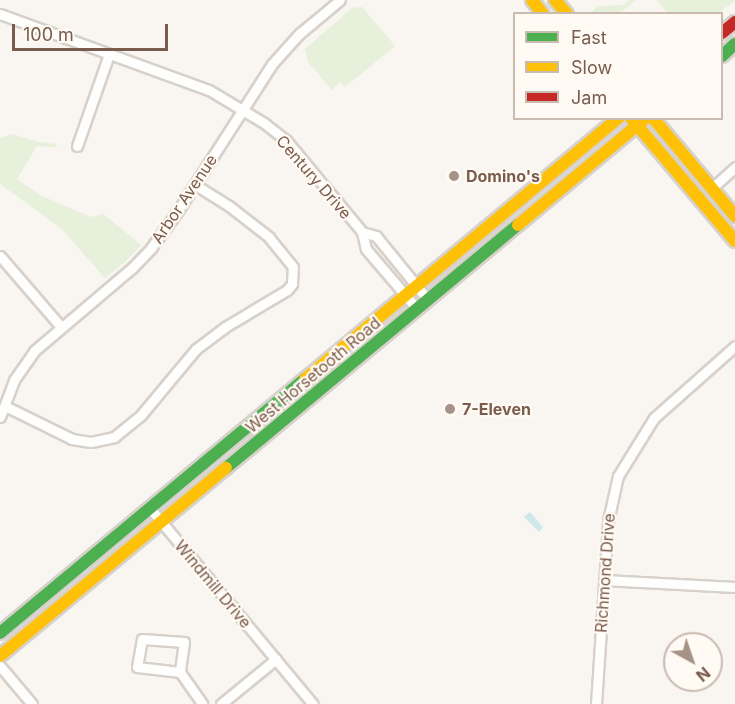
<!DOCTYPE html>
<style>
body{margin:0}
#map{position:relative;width:735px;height:704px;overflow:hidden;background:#f9f5f0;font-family:Inter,sans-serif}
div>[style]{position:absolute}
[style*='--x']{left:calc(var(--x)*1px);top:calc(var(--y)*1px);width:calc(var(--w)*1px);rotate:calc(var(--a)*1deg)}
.green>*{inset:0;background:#e7f0db}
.water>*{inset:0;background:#d0e8ea}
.roads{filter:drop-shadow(2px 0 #d7d1cb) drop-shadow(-2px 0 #d7d1cb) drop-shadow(0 2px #d7d1cb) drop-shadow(0 -2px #d7d1cb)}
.street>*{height:9px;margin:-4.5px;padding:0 4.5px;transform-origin:4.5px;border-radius:4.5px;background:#fefefd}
.fast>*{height:12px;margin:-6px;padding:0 6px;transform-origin:6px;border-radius:6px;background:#4caf50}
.slow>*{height:12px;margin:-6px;padding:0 6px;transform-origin:6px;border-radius:6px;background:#ffc107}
.jam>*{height:12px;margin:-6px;padding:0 6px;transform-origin:6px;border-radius:6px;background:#c62828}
.dots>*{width:16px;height:16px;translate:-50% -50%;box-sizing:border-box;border:3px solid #fffaf3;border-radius:50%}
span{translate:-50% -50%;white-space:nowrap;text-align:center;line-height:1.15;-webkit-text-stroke:4.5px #fffaf3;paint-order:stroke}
.poi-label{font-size:16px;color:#7a5c4d;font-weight:700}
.left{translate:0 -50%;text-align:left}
.street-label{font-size:16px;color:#7a5c4d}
.legend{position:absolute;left:513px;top:12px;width:210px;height:108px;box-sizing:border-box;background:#fffaf3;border:2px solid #cabbb1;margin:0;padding:8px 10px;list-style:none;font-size:18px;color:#7a5c4d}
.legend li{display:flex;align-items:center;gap:12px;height:30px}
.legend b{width:30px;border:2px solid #cabbb1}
.north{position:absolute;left:663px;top:632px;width:60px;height:60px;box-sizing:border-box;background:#fffaf3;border:2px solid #cabbb1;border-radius:50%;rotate:140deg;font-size:16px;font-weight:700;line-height:24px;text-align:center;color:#7a5c4d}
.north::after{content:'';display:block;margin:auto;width:21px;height:27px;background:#a69286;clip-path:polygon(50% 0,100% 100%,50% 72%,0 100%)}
.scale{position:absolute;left:12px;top:24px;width:156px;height:27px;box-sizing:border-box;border:3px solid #7a5c4d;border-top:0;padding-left:8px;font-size:18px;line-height:21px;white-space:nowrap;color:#7a5c4d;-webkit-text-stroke:4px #fffaf3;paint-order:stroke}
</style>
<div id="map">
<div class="green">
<div style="clip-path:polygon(629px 0,636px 0,620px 13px,591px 13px,598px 6px,623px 5px)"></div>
<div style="clip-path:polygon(657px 0,735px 0,719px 13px,668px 14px)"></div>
<div style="clip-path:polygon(362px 7px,395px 46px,345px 87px,340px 82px,332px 90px,308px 62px,305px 49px,352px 8px)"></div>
<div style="clip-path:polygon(12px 134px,39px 142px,57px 144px,56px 147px,37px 146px,17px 179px,42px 196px,91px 217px,103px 214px,141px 245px,126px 261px,105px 278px,62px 229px,0 184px,0 138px)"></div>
</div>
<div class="water">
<div style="clip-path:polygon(530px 512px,543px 527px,539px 532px,524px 517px)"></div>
</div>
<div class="roads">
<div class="street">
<div style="--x:0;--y:14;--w:222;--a:20"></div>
<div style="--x:209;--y:90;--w:64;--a:31"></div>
<div style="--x:264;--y:123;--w:28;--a:38"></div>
<div style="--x:286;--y:140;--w:119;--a:50.4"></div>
<div style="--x:362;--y:232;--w:17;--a:77"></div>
<div style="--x:366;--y:249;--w:79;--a:49.6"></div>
<div style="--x:77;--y:146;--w:97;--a:-70.8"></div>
<div style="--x:712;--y:188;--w:31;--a:-42"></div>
<div style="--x:362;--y:232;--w:15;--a:16"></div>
<div style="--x:376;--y:236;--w:82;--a:50.9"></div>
<div style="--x:0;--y:256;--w:94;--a:49.3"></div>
<div style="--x:5;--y:406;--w:75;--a:26.2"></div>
<div style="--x:72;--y:439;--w:19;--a:9"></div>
<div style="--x:91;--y:442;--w:24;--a:-12"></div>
<div style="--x:114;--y:437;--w:35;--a:-39"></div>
<div style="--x:141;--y:415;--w:86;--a:-50.2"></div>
<div style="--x:196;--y:349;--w:36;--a:-37"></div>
<div style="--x:225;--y:327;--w:72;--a:-30.8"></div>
<div style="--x:287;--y:290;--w:8;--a:-50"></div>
<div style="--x:292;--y:284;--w:17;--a:-87"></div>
<div style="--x:293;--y:267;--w:38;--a:-129"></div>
<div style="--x:269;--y:237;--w:51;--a:-142.2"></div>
<div style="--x:229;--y:206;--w:40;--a:-148"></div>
<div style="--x:0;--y:417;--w:40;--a:-69"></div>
<div style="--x:14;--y:380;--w:35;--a:-55"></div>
<div style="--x:34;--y:351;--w:128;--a:-40.3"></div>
<div style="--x:132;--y:268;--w:28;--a:-46"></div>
<div style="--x:151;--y:248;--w:48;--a:-54.3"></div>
<div style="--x:179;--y:209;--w:172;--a:-57.3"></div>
<div style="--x:272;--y:64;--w:40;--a:-48"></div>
<div style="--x:299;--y:34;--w:53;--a:-39.7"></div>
<div style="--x:150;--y:508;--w:255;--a:50.3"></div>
<div style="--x:604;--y:580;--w:131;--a:3.1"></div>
<div style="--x:0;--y:666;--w:50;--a:49.9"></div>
<div style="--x:180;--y:672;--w:43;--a:-173.4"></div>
<div style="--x:137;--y:667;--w:28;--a:-80"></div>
<div style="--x:142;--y:639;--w:42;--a:4.1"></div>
<div style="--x:184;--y:642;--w:30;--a:98"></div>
<div style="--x:180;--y:672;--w:39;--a:55"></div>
<div style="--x:221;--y:704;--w:71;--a:-39.3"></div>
<div style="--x:596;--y:704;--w:183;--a:-86.2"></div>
<div style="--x:608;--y:521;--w:46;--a:-77.5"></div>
<div style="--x:618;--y:476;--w:68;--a:-58.2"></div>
<div style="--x:654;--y:418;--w:108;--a:-41.6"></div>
</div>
<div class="fast">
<div style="--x:722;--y:56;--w:18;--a:-43"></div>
<div style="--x:226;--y:468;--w:380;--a:-39.8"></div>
<div style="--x:0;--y:633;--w:397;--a:-39.8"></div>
</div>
<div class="slow">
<div style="--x:532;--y:0;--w:18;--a:52"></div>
<div style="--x:555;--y:0;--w:18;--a:49"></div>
<div style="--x:631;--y:118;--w:161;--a:49.8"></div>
<div style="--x:653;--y:118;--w:128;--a:50.1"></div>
<div style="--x:518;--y:225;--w:167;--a:-39.9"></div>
<div style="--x:305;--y:379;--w:408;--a:-39.8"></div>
<div style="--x:0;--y:656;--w:294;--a:-39.8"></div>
</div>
<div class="jam">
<div style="--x:722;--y:33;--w:17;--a:-40"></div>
</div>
</div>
<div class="dots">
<div style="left:454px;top:176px;background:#a69286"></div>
<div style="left:450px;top:409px;background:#a69286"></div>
</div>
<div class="poi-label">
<span class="left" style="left:466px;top:176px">Domino's</span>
<span class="left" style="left:462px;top:409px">7-Eleven</span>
</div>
<div class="street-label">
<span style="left:314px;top:177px;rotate:49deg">Century Drive</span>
<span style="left:184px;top:199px;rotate:-56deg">Arbor Avenue</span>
<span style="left:313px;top:375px;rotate:-40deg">West Horsetooth Road</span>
<span style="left:605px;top:573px;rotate:-86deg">Richmond Drive</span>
<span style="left:213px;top:584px;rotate:50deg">Windmill Drive</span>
</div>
<ul class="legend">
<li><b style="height:8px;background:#4caf50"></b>Fast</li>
<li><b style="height:8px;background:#ffc107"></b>Slow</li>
<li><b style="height:8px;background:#c62828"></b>Jam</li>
</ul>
<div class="north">N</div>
<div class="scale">100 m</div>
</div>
